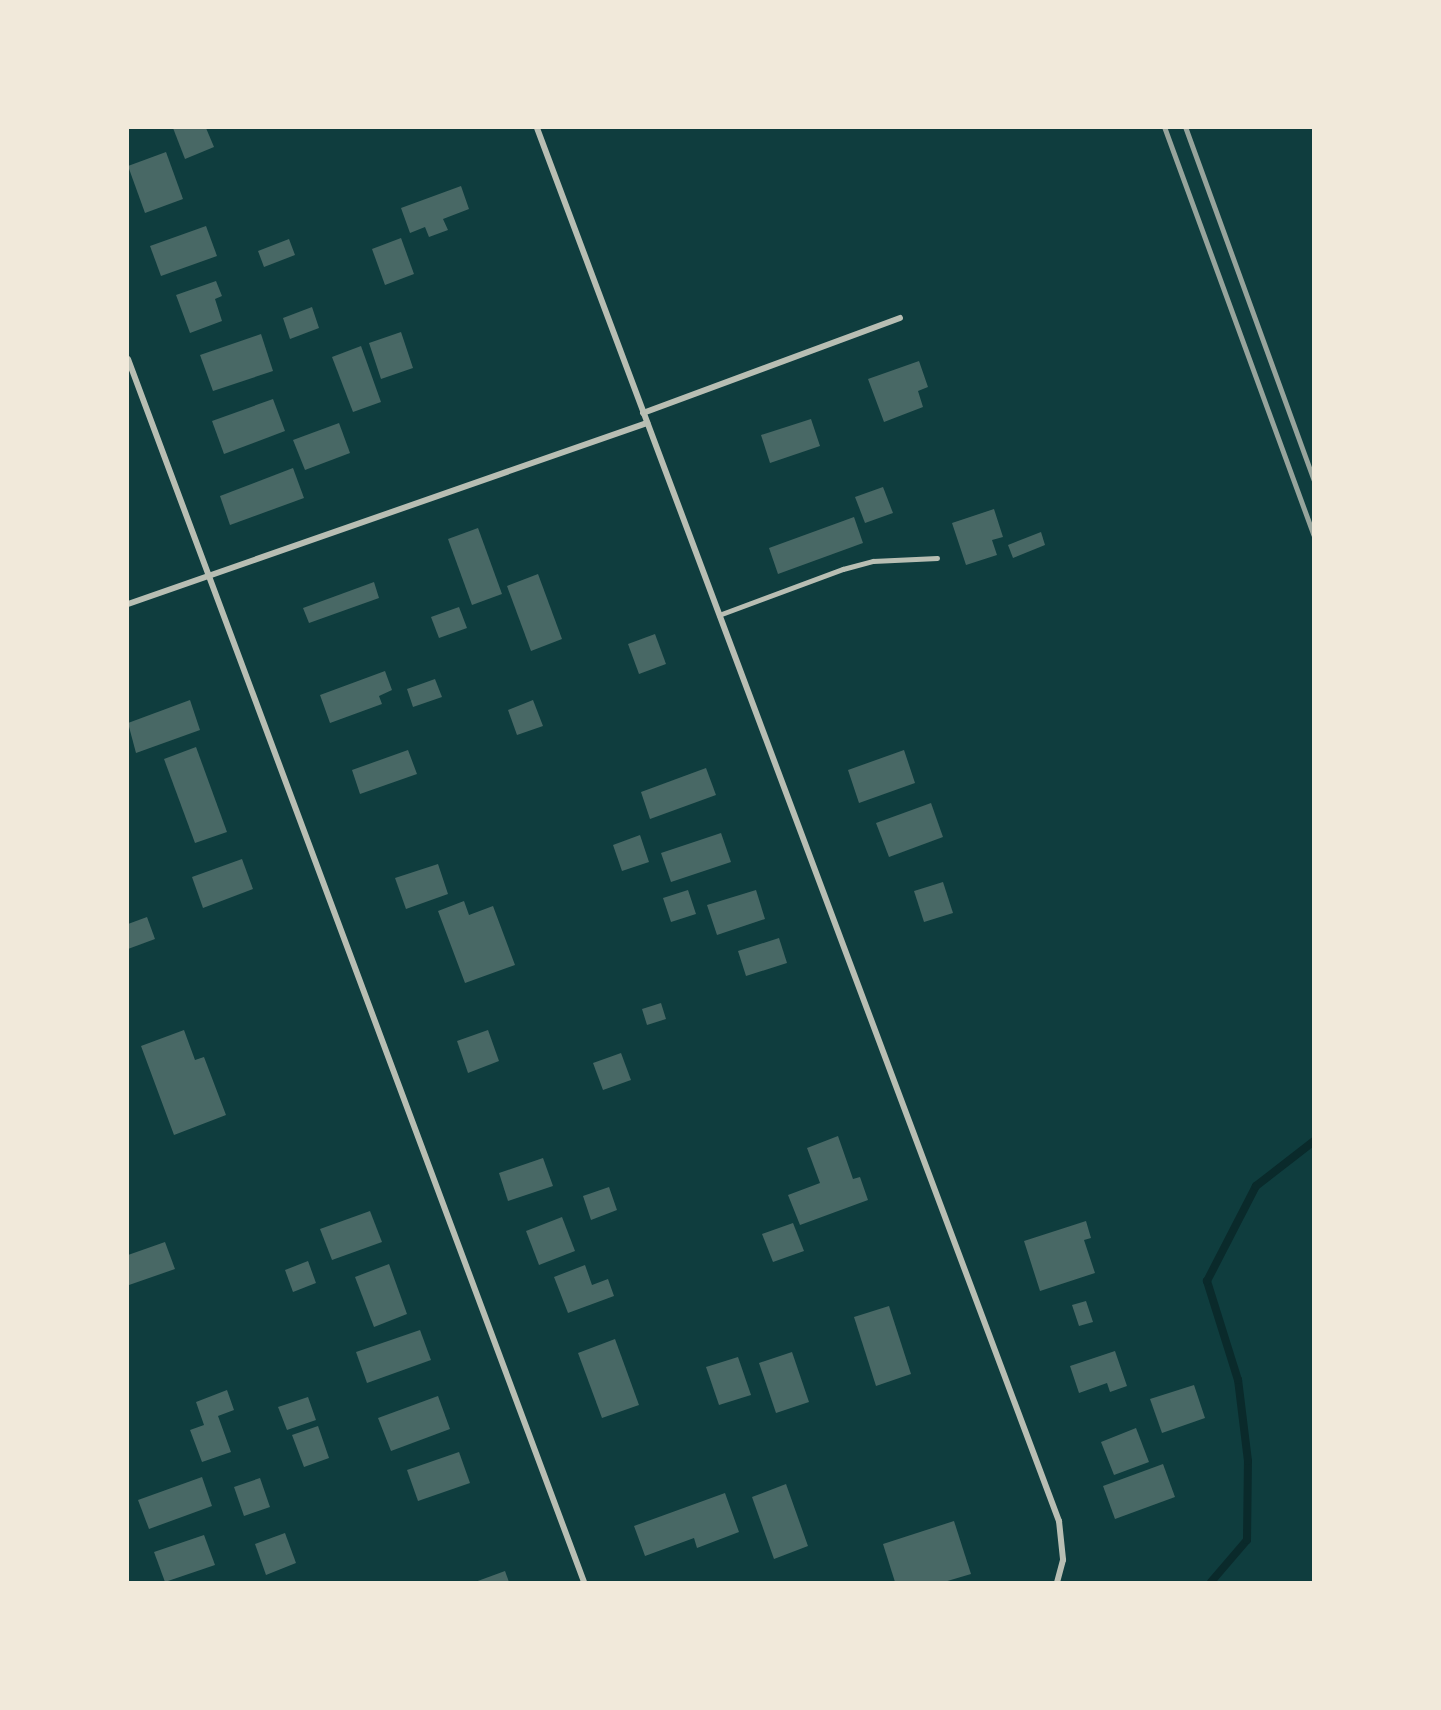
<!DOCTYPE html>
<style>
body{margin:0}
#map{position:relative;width:1441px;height:1710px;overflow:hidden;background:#0f3d3e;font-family:Jost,sans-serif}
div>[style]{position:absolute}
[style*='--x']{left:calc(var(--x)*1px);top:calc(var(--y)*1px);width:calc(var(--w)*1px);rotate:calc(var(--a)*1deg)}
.stream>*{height:8px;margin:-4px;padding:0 4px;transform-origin:4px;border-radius:4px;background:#0a2a2b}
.building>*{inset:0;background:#486865}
.service>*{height:4.5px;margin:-2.25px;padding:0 2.25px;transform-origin:2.25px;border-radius:2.25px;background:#b8beb3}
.minor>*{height:6px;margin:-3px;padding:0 3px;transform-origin:3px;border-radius:3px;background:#b8beb3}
.rail>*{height:4.5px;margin:-2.25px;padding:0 2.25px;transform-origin:2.25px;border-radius:2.25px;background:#97a49c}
span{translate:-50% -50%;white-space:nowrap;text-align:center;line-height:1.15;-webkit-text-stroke:5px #f1e9da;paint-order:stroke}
.frame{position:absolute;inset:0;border:129px solid #f1e9da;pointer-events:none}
</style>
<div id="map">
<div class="stream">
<div style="--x:1211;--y:1582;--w:55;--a:-49.4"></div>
<div style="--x:1247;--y:1540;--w:79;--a:-89.3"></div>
<div style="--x:1248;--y:1461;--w:82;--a:-97"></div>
<div style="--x:1238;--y:1380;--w:104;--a:-107.4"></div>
<div style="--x:1207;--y:1281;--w:107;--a:-62.7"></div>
<div style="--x:1256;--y:1186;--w:73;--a:-37.8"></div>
</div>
<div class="building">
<div style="clip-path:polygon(173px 128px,206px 128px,214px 147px,185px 159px)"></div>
<div style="clip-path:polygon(166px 152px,183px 199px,145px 213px,128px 166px)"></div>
<div style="clip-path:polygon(461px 186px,469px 209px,443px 219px,448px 230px,429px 237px,425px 227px,410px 233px,401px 208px)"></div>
<div style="clip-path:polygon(206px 226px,217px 256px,161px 276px,150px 246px)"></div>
<div style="clip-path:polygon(401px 238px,414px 274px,385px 285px,372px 249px)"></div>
<div style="clip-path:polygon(289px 239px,295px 255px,264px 267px,258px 251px)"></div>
<div style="clip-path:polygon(216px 281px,222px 296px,215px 299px,222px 321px,190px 333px,176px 295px)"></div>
<div style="clip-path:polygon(312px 307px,319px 328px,290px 339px,283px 318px)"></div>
<div style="clip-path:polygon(401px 332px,413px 368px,381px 379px,369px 343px)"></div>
<div style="clip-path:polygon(261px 334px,273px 371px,213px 391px,200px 355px)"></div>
<div style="clip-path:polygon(361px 346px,381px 402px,353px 412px,332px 357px)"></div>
<div style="clip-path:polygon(919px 361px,928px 387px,918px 391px,923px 407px,884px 422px,868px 379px)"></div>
<div style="clip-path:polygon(273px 399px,285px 431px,224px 454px,212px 421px)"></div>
<div style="clip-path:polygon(811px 419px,820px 446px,770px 463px,761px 435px)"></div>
<div style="clip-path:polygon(339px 423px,350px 453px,305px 470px,293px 440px)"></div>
<div style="clip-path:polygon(293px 468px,304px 498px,230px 525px,220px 496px)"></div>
<div style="clip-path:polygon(883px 487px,893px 513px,865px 523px,855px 497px)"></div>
<div style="clip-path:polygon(994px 509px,1003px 537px,992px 540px,997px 555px,966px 565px,952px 523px)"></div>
<div style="clip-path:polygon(854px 517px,863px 543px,778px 574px,769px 548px)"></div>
<div style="clip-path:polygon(478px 528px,502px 594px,472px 605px,448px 539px)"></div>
<div style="clip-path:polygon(1041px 532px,1045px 545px,1013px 558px,1008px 545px)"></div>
<div style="clip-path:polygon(538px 574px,562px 639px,531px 651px,507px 586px)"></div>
<div style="clip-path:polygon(374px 582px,379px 598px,309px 623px,303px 608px)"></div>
<div style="clip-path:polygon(459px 607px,467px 628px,439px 638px,431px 617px)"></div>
<div style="clip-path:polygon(655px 634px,666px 664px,639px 674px,628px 644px)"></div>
<div style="clip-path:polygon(385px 671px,392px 690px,379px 696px,382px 704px,330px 723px,320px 695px)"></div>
<div style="clip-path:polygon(435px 679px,442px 697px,413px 707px,407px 689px)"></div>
<div style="clip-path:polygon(190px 700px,200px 730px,136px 753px,128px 723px)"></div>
<div style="clip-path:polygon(533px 700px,543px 726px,517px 735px,508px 710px)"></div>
<div style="clip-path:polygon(196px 747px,227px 832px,195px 843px,164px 759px)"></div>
<div style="clip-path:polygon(408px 750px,417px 774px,360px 794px,352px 770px)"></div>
<div style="clip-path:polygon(904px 750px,915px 783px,859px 803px,848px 770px)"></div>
<div style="clip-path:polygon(706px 768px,716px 795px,650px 819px,641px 792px)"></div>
<div style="clip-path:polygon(931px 803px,943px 837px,889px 857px,876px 823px)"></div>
<div style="clip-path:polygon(721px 833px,731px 862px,671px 882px,661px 853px)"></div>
<div style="clip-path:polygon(640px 835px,649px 862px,622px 871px,613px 845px)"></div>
<div style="clip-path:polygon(242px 859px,253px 889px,203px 908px,192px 877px)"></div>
<div style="clip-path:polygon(438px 864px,448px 894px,406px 909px,395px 878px)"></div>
<div style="clip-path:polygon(943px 882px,953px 913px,924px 922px,914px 891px)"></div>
<div style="clip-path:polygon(688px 890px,696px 914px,671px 922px,663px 898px)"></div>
<div style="clip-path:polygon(756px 890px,765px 919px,717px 935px,707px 905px)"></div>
<div style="clip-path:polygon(464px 901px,469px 915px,493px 906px,515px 965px,465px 983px,438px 911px)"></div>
<div style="clip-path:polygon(147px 917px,155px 939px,128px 949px,128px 924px)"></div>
<div style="clip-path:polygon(779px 938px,787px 963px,746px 976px,738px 951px)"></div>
<div style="clip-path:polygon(661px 1003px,666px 1019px,647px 1025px,642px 1009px)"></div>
<div style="clip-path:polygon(184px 1030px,195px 1060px,204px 1057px,226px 1115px,174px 1135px,141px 1046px)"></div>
<div style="clip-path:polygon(488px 1030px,499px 1061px,468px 1073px,457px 1041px)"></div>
<div style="clip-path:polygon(621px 1053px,631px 1080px,603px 1090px,593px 1063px)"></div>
<div style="clip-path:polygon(838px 1136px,853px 1179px,860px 1177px,868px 1200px,800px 1225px,788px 1195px,820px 1183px,807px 1148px)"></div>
<div style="clip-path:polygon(543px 1158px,553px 1186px,508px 1201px,499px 1173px)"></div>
<div style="clip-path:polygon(609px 1187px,617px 1210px,591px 1220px,583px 1196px)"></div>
<div style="clip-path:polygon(370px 1211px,382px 1242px,332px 1260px,320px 1229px)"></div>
<div style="clip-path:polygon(562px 1217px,575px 1251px,539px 1265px,526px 1231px)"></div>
<div style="clip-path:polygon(1086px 1221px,1091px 1238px,1084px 1240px,1095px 1273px,1040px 1291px,1024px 1241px)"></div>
<div style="clip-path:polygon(793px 1223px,804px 1251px,773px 1262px,762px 1234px)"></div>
<div style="clip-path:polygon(165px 1242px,175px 1269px,129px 1285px,128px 1255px)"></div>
<div style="clip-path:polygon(308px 1261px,316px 1283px,293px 1292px,285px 1270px)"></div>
<div style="clip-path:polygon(389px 1264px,407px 1314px,374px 1327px,355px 1277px)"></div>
<div style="clip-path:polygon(585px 1265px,592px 1285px,608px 1279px,614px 1296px,568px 1313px,554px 1277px)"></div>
<div style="clip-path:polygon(1086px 1301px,1093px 1322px,1079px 1326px,1072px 1305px)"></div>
<div style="clip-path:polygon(889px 1306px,911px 1374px,876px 1386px,854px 1317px)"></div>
<div style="clip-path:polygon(420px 1330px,431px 1360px,367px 1383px,356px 1352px)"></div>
<div style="clip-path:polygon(615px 1339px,639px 1405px,602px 1418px,578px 1353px)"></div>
<div style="clip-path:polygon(1115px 1351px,1127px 1386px,1110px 1392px,1107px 1383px,1079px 1393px,1070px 1366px)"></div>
<div style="clip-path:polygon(792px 1352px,809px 1402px,776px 1413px,759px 1363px)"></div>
<div style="clip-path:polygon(738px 1357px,751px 1395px,719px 1405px,706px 1367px)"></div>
<div style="clip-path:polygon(1194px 1385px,1205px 1418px,1162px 1433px,1150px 1399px)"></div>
<div style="clip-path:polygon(227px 1390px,234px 1410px,218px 1416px,231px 1452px,202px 1462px,190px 1430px,204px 1425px,196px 1402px)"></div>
<div style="clip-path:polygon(438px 1396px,450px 1429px,391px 1451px,378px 1418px)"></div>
<div style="clip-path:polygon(308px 1397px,316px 1420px,287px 1430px,278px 1407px)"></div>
<div style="clip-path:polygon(318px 1426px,329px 1458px,304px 1467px,292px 1435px)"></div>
<div style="clip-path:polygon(1136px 1428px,1149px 1462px,1114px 1475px,1101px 1442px)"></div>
<div style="clip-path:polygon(459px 1452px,470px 1483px,418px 1501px,407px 1470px)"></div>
<div style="clip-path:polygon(1163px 1464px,1175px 1497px,1115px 1519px,1103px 1486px)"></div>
<div style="clip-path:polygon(202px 1477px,212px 1506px,149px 1529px,138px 1500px)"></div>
<div style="clip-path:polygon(260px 1478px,270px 1507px,244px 1516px,234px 1487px)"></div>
<div style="clip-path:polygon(786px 1484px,808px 1546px,774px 1559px,752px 1497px)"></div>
<div style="clip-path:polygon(725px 1493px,739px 1532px,697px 1548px,694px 1538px,645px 1556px,634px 1526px)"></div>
<div style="clip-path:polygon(954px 1521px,971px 1574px,944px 1582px,895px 1582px,883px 1544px)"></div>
<div style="clip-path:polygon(285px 1533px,296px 1563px,266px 1575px,255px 1544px)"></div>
<div style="clip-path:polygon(204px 1535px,215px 1565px,165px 1582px,154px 1552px)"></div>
<div style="clip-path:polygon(505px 1571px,509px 1582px,475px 1582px)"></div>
</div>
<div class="service">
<div style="--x:719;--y:615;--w:132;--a:-20.4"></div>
<div style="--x:843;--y:569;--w:31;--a:-15"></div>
<div style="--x:873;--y:561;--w:64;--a:-2.7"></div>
</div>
<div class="minor">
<div style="--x:537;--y:128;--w:1488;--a:69.46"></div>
<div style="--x:1059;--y:1521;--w:39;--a:84"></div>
<div style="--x:1063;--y:1560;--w:23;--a:105"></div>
<div style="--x:128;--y:359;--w:1305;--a:69.55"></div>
<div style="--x:643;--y:413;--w:274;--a:-20.3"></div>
<div style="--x:128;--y:604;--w:550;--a:-19.23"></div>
</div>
<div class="rail">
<div style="--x:1165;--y:128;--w:433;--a:69.9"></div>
<div style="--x:1186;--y:128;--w:374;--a:70"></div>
</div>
<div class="frame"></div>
</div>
